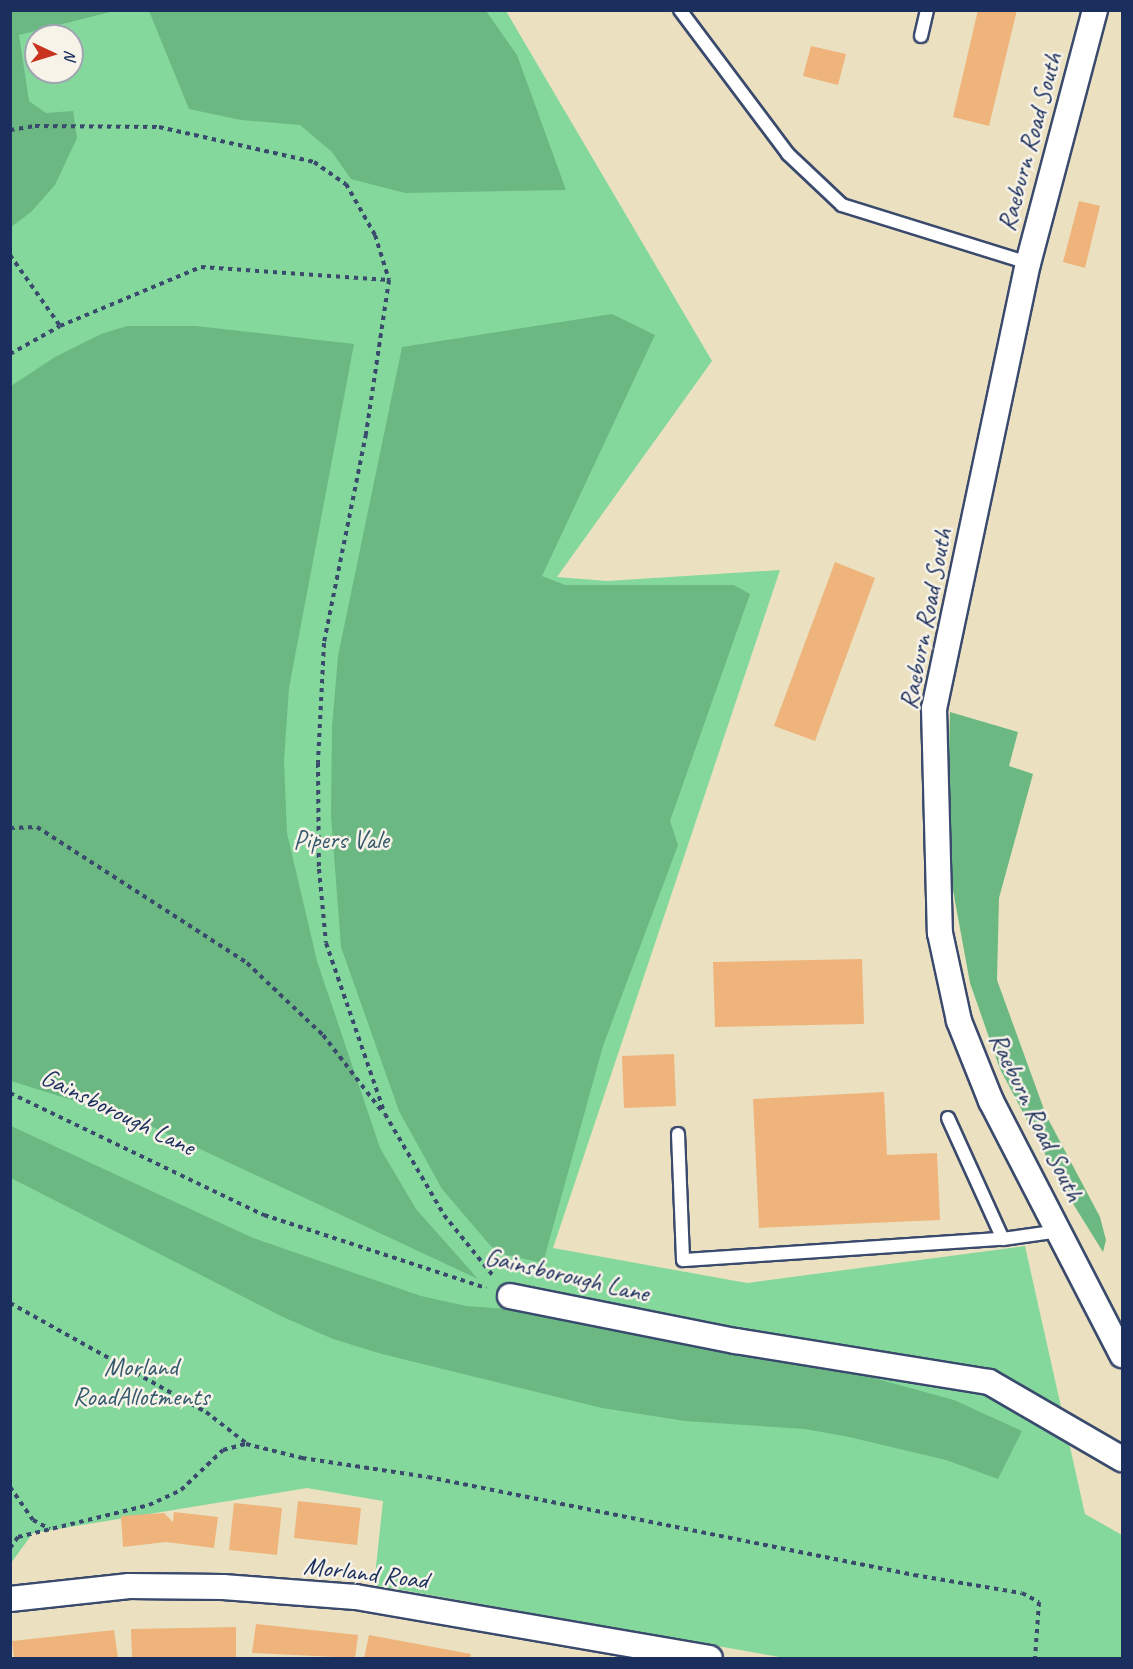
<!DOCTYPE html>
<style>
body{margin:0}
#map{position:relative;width:1133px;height:1669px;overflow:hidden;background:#ebe1c0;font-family:Caveat,sans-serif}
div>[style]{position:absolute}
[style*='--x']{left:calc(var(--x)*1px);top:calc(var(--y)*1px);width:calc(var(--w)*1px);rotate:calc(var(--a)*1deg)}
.green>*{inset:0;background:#84d89b}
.forest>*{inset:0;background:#6bb883}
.building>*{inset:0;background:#eeb47c}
.path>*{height:4px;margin-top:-2px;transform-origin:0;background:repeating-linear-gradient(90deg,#3a4a6d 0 4.5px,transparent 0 9px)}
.roads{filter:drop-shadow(2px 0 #3a4a6d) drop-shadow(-2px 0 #3a4a6d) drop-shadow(0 2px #3a4a6d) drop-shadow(0 -2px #3a4a6d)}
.lane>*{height:12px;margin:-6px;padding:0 6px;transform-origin:6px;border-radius:6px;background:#fff}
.street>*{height:24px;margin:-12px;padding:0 12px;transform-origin:12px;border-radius:12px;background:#fff}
span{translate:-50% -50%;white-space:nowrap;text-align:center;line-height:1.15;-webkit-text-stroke:5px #f7f3e8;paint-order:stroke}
.street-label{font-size:26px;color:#1b2f5e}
.park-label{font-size:26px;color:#35596d}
.frame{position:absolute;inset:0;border:12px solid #1b2f5e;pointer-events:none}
.north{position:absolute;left:24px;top:24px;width:60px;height:60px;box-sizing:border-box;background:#f7f3e8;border:2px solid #9fa5b1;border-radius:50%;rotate:94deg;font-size:16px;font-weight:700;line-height:24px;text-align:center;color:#1b2f5e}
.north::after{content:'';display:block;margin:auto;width:21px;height:27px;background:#c8321e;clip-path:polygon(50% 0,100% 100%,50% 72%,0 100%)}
</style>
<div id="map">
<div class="green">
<div style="clip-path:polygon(evenodd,10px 11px,506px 11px,712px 361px,557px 577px,607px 581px,780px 570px,553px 1248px,747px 1283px,1025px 1246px,1085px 1514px,1122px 1535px,1122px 1658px,785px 1658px,374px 1585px,383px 1501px,307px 1488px,33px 1533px,11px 1563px,10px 11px,36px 36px,72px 36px,72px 72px,36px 72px,36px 36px)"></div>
</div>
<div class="forest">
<div style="clip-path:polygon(11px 10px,114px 11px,19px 35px,29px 101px,46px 113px,73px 111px,77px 138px,55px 185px,31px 212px,11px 227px)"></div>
<div style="clip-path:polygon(149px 11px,486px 11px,517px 55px,566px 190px,405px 193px,351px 179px,332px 152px,300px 125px,241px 120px,189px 109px)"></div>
<div style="clip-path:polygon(612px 314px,655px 335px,542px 576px,565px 585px,734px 585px,750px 594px,670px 821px,678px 845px,603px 1046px,543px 1263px,498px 1253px,489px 1244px,442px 1189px,399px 1111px,341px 947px,331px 816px,332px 727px,338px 656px,402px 347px)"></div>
<div style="clip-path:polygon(127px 326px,196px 326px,354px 344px,289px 688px,284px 761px,287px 833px,317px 961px,380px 1148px,416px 1209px,478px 1279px,142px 1122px,11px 1081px,11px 386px,55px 357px,101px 334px)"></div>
<div style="clip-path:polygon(950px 712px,1018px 732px,1009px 766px,1033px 774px,999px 898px,997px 980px,1046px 1115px,1100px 1217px,1106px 1240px,1103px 1252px,1062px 1186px,1000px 1069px,970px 983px,946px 852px)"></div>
<div style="clip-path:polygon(11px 1126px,253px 1238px,421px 1296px,466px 1306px,521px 1310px,870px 1377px,954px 1400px,1022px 1431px,998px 1479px,946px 1460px,849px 1437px,805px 1429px,685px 1421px,602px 1408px,382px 1354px,333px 1339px,283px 1317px,11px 1178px)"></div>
</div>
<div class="building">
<div style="clip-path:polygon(978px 10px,1017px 10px,989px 126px,953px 117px)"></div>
<div style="clip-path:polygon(811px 46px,846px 54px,838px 85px,803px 76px)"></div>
<div style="clip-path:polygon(1079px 201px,1100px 206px,1085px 268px,1063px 262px)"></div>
<div style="clip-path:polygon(835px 562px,875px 578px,815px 741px,774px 726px)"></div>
<div style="clip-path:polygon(862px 959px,864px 1024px,715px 1027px,713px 962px)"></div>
<div style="clip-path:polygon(674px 1054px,676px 1106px,624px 1108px,622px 1056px)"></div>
<div style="clip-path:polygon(884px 1092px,887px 1155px,937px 1153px,940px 1220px,759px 1228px,753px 1099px)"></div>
<div style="clip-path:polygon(298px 1501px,361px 1508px,357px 1545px,294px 1538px)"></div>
<div style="clip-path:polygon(234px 1503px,282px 1508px,277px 1555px,229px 1550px)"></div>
<div style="clip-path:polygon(174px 1512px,218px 1517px,214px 1548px,166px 1542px,123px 1547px,121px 1516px,164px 1513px,173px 1522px)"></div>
<div style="clip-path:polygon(256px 1624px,358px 1635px,355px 1658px,252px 1653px)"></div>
<div style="clip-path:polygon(236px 1627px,236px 1657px,132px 1658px,131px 1629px)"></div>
<div style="clip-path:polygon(114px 1630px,118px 1658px,14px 1658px,12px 1641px)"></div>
<div style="clip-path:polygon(369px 1635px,471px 1654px,470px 1658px,364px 1658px)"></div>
</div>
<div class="path">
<div style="--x:10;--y:130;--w:25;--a:-9"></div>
<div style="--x:35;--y:126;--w:124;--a:0.5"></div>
<div style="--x:159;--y:127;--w:159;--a:12.7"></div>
<div style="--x:314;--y:162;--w:39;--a:35"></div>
<div style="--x:346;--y:184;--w:59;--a:60.4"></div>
<div style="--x:375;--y:235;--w:47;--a:72.7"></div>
<div style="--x:389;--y:280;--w:156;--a:98.5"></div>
<div style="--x:366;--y:434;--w:213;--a:101.4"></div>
<div style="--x:324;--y:643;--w:120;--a:92.9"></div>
<div style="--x:318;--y:763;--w:106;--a:89.5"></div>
<div style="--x:319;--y:869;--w:74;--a:84.6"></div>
<div style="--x:326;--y:943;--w:181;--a:71"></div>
<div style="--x:385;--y:1114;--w:117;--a:59.7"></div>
<div style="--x:444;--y:1215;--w:80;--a:51.1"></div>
<div style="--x:10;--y:255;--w:87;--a:54.8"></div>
<div style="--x:10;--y:354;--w:57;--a:-29.2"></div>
<div style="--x:60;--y:326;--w:153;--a:-22.7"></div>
<div style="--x:201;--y:267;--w:188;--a:4"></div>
<div style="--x:10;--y:828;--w:27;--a:-2"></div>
<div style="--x:37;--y:827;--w:250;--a:32.9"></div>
<div style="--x:247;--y:963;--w:105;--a:43.5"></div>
<div style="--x:323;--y:1035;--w:95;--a:52.3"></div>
<div style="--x:10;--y:1093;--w:282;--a:25.7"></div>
<div style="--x:264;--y:1215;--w:234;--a:18.2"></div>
<div style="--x:10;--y:1303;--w:224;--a:29.1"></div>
<div style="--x:206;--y:1412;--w:51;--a:37.8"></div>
<div style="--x:10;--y:1487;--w:40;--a:55.1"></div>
<div style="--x:33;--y:1520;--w:19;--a:28"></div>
<div style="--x:10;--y:1548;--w:14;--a:-54"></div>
<div style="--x:18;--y:1537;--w:135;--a:-13.7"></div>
<div style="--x:149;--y:1505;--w:35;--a:-25"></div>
<div style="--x:181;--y:1490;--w:58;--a:-43.6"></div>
<div style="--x:223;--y:1450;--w:24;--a:-15"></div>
<div style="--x:246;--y:1444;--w:58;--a:14"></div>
<div style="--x:302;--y:1458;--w:127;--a:8.6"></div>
<div style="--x:428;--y:1477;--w:496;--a:11.4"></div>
<div style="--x:914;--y:1575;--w:109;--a:9.5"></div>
<div style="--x:1022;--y:1593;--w:19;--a:28"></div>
<div style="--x:1039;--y:1602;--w:56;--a:94.1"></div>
</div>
<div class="roads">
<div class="lane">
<div style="--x:680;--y:10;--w:180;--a:53.1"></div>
<div style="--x:788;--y:154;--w:74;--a:43.4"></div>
<div style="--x:842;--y:205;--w:195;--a:17.3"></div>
<div style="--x:921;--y:36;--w:27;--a:-77"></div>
<div style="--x:948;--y:1118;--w:133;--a:65.6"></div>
<div style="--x:1003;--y:1239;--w:57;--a:-8.1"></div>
<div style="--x:678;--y:1134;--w:126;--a:87.7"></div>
<div style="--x:683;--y:1260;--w:321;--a:-3.8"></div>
</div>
<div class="street">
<div style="--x:1095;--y:10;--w:262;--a:104.8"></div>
<div style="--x:1028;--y:263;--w:455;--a:101.9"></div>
<div style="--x:934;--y:708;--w:225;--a:88.5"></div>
<div style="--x:940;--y:933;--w:90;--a:77.8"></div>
<div style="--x:959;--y:1021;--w:86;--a:68.2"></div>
<div style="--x:991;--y:1101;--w:286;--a:62.7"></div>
<div style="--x:510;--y:1296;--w:230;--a:11.3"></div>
<div style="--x:736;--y:1341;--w:256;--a:9.2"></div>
<div style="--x:989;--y:1382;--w:154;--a:30.1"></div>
<div style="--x:10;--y:1599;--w:120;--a:-6.2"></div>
<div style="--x:129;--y:1586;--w:94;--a:0.6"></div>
<div style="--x:223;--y:1587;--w:133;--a:4.3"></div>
<div style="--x:356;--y:1597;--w:359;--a:9.8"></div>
</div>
</div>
<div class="street-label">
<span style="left:1030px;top:142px;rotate:-75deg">Raeburn Road South</span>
<span style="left:926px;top:619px;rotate:-79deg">Raeburn Road South</span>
<span style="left:118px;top:1112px;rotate:26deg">Gainsborough Lane</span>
<span style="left:1036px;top:1117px;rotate:64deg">Raeburn Road South</span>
<span style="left:567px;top:1275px;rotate:13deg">Gainsborough Lane</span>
<span style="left:366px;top:1573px;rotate:7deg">Morland Road</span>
</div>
<div class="park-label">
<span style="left:341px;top:840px">Pipers Vale</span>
<span style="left:141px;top:1382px">Morland<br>RoadAllotments</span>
</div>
<div class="frame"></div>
<div class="north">N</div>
</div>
